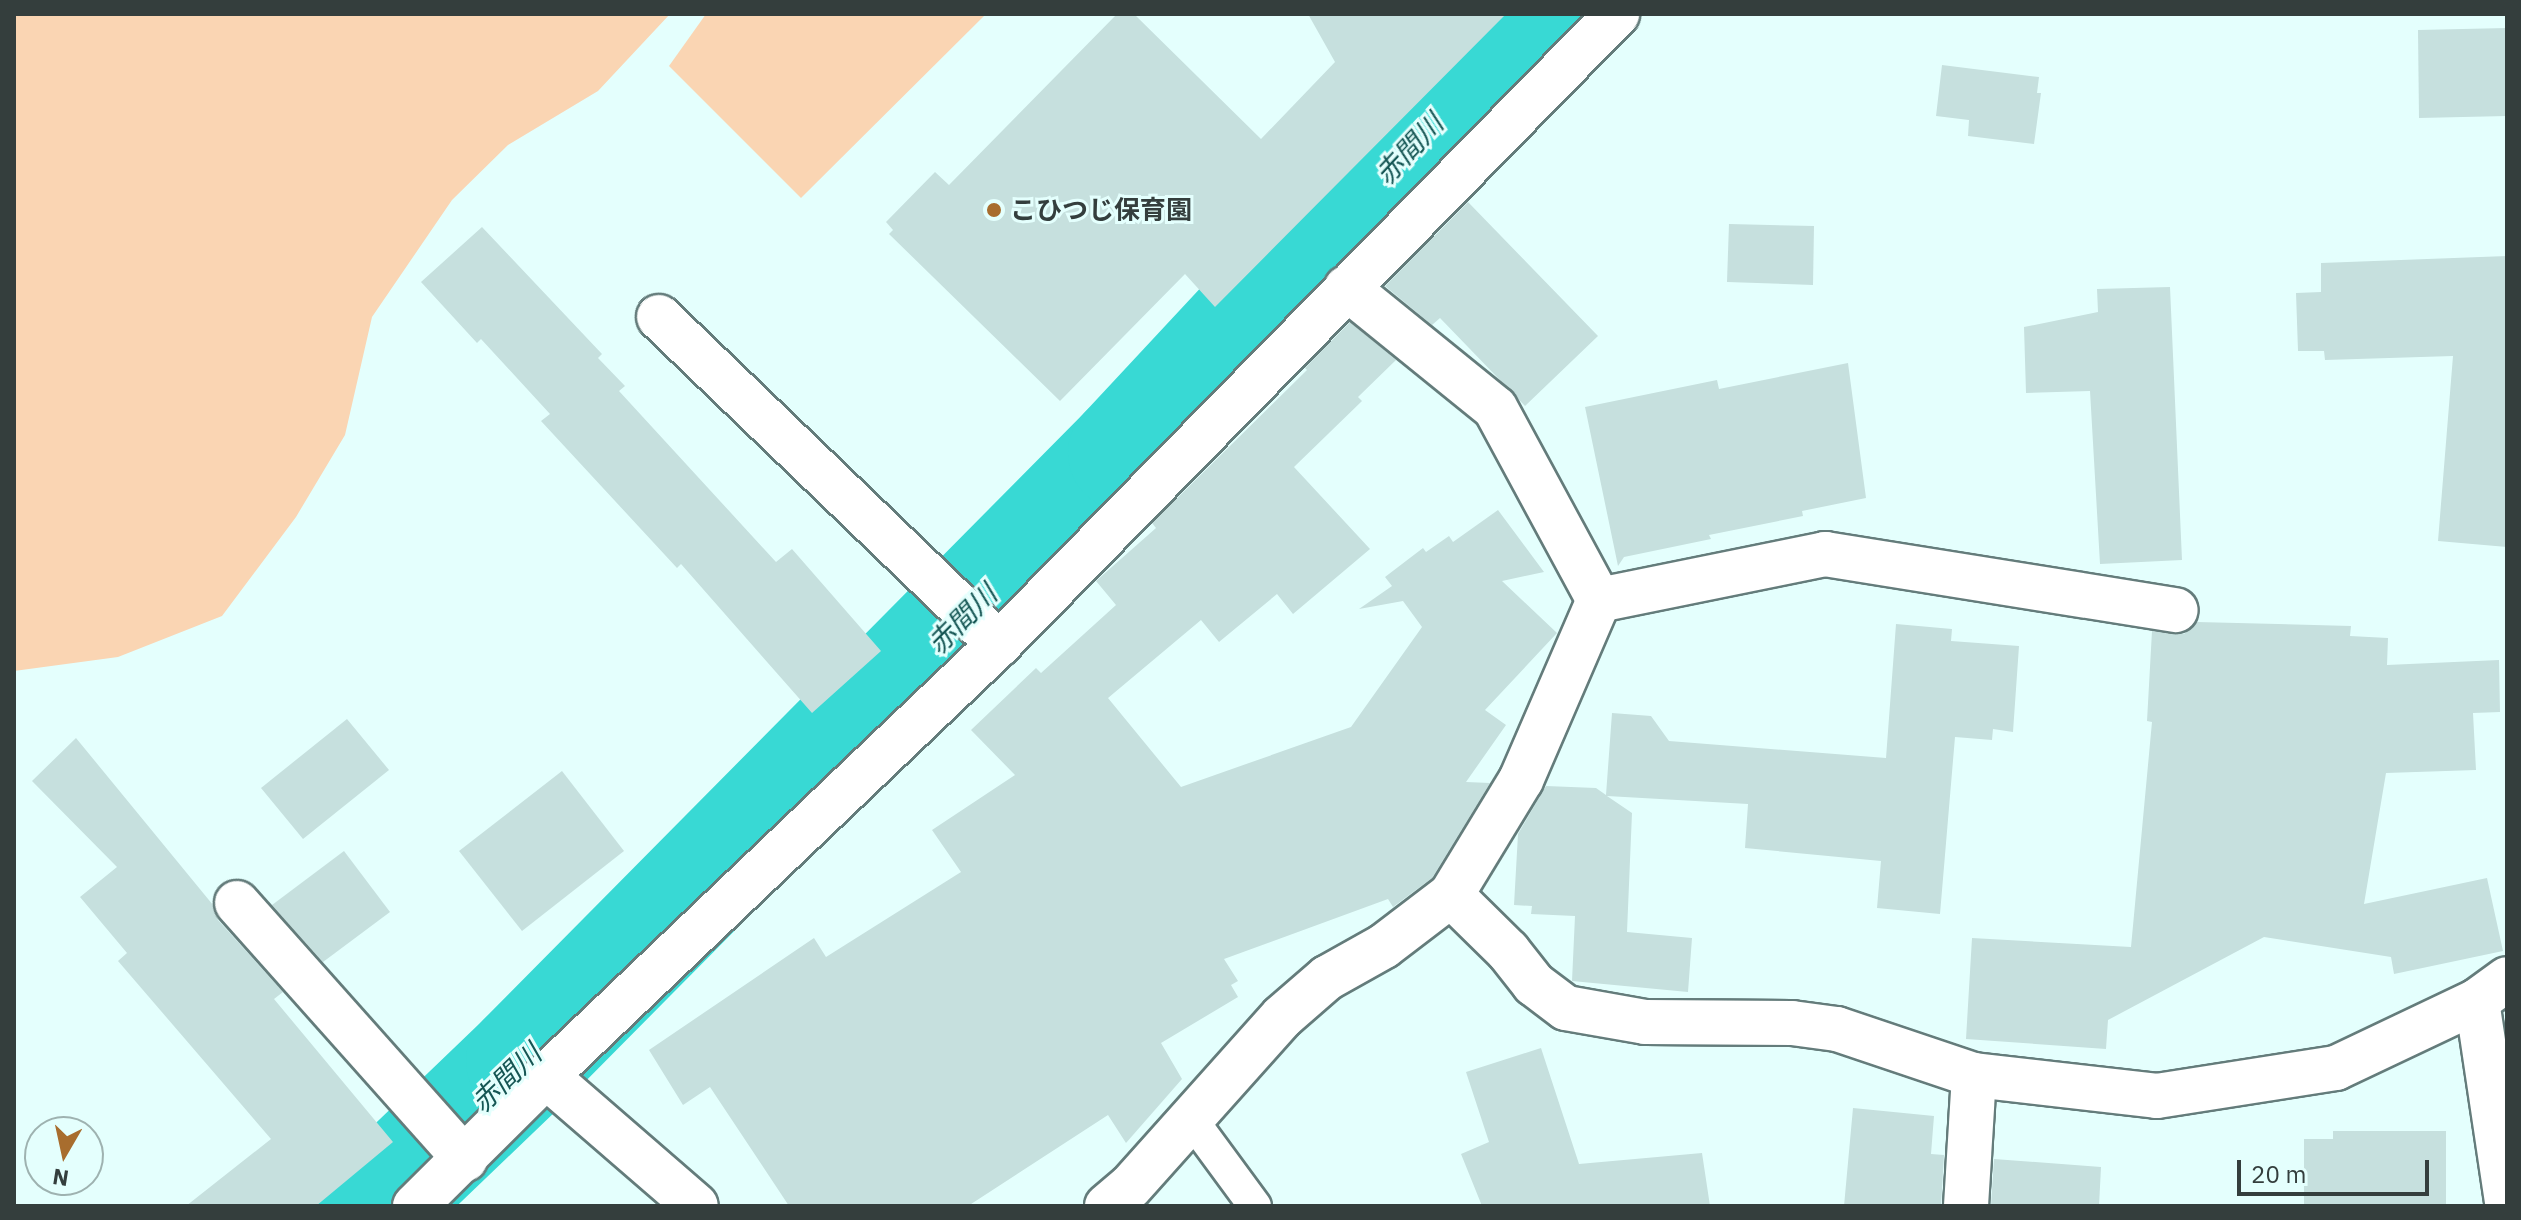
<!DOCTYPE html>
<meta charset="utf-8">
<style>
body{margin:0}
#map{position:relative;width:2521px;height:1220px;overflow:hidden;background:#e4fffd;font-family:"IBM Plex Sans","Noto Sans JP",sans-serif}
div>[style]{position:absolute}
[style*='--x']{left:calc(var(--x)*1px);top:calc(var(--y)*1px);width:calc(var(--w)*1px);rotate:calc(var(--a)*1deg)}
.green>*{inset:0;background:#fad5b3}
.river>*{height:116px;margin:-58px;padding:0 58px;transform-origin:58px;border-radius:58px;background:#38d9d4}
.building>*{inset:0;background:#c6e0de}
.roads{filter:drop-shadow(2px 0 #647c7b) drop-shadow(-2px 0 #647c7b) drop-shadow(0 2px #647c7b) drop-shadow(0 -2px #647c7b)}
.lane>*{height:32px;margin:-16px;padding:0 16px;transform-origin:16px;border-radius:16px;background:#fff}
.street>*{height:44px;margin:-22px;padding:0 22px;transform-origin:22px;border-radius:22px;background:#fff}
.dots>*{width:22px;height:22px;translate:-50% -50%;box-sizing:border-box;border:4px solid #e4fffd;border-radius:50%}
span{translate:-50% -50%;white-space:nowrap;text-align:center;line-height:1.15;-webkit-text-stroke:6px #e4fffd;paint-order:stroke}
.poi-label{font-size:26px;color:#343e3d;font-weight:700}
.left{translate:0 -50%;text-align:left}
.water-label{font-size:28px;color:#155654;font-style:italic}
.frame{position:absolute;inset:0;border:16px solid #343e3d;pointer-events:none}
.north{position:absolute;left:24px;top:1116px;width:80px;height:80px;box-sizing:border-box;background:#e4fffd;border:2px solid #9eb2b0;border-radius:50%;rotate:189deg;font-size:22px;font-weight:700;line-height:32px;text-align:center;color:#343e3d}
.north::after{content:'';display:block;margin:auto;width:28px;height:36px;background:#a86d2e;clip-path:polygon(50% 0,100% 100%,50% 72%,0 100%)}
.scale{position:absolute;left:2237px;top:1160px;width:192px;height:36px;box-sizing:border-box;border:4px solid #343e3d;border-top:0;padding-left:10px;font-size:24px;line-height:28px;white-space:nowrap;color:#343e3d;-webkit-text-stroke:6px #e4fffd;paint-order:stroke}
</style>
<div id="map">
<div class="green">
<div style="clip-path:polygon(14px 14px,670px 14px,598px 91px,508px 145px,452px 200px,372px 317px,345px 435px,296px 517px,222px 616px,118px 657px,14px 671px)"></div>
<div style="clip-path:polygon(706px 14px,986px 14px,801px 198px,669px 66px)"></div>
</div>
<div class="river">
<div style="--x:373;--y:1206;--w:209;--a:-43.8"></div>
<div style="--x:524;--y:1061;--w:856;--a:-45.28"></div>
<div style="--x:1126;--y:453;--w:600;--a:-47.03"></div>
</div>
<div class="building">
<div style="clip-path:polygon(1117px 14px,1134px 14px,1261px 139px,1335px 62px,1308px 14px,1506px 14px,1215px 307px,1185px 274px,1060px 401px,889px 234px,893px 230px,886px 222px,935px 172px,949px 185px)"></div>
<div style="clip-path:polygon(2507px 28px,2507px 116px,2419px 118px,2418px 30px)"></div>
<div style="clip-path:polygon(1942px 65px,2039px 77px,2037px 93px,2041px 93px,2034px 144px,1968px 136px,1969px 120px,1936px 116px)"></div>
<div style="clip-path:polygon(1468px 202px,1598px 336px,1525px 406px,1440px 318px,1432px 325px,1385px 286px)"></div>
<div style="clip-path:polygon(1729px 224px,1814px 226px,1813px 285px,1727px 282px)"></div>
<div style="clip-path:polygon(482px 227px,602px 354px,598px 358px,625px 386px,619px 391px,776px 562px,792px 549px,881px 651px,812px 713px,681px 564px,677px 568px,541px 421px,550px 414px,481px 339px,477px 343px,421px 282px)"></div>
<div style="clip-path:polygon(2507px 256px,2507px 547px,2438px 541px,2453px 356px,2325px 360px,2324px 351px,2298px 351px,2296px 293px,2321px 292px,2321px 263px)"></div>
<div style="clip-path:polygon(2170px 287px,2182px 560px,2100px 564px,2090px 391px,2026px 393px,2024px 327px,2098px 312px,2097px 289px)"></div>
<div style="clip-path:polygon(1350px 322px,1396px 360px,1358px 397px,1362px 401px,1294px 467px,1370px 549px,1293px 614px,1277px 594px,1219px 642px,1201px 620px,1108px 698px,1181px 787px,1351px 727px,1422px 627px,1403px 601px,1359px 609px,1392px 586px,1385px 577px,1423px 548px,1426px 552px,1449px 536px,1453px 542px,1498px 510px,1544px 572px,1502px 581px,1557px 633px,1485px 710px,1506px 725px,1466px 782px,1490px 783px,1432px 878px,1393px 907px,1388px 899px,1224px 959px,1238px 981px,1231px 985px,1238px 997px,1161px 1043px,1182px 1079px,1126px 1143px,1108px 1115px,968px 1206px,789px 1206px,710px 1087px,683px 1105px,649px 1050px,814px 938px,826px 957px,961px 872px,932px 830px,1015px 775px,971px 730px,1036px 668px,1041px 673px,1116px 605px,1096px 581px,1156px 528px,1152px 523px,1307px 370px,1305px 368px)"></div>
<div style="clip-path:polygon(1848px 363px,1866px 498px,1802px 511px,1803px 516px,1709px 535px,1711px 539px,1624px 557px,1618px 566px,1585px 407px,1717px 380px,1719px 389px)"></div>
<div style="clip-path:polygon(2197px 622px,2351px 626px,2350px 636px,2388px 638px,2387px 665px,2499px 660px,2500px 712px,2473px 713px,2476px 770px,2386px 773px,2364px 904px,2487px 878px,2503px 951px,2394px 974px,2391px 957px,2264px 937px,2108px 1020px,2106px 1049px,1966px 1039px,1972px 938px,2131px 947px,2152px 722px,2147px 721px,2152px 631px,2184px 634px)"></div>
<div style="clip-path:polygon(1896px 624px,1952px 629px,1951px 641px,2019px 646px,2013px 732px,1993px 729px,1992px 740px,1955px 737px,1940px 914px,1877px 908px,1881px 861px,1745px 848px,1748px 804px,1607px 796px,1632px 813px,1627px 932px,1692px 938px,1688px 992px,1572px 981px,1575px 916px,1531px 914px,1532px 906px,1514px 905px,1518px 834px,1546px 786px,1596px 788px,1606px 795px,1612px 713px,1651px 716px,1669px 741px,1886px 758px)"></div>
<div style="clip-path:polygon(347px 719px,389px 770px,303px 839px,261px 788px)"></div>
<div style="clip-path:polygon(76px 738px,213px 905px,218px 920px,283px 992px,274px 999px,393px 1142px,316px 1206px,186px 1206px,271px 1139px,118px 961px,127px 953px,80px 897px,117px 867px,32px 781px)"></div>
<div style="clip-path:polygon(562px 771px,624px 851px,522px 931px,459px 851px)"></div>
<div style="clip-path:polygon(344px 851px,390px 912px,323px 962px,272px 905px)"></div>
<div style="clip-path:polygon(1541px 1048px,1579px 1164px,1702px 1153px,1710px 1206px,1482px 1206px,1461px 1154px,1489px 1142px,1466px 1072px)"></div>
<div style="clip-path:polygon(1853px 1108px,1934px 1116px,1931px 1154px,1944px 1155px,1941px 1206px,1844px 1206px)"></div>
<div style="clip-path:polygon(2333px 1131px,2446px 1131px,2446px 1206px,2304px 1206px,2304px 1139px,2333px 1139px)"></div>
<div style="clip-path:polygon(1994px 1159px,2101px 1167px,2099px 1206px,1991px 1206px)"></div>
</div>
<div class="roads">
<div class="lane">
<div style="--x:1191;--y:1119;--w:108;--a:53.7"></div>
</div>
<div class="street">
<div style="--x:659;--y:317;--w:472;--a:43.9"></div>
<div style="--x:1599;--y:600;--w:231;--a:-11.5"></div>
<div style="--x:1825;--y:554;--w:355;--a:9.1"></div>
<div style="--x:1451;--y:895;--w:80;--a:44.5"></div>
<div style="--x:1508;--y:951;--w:42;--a:51.8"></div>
<div style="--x:1534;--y:984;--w:40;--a:37"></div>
<div style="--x:1566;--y:1008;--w:80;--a:10"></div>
<div style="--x:1645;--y:1022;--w:147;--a:0.4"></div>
<div style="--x:1792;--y:1023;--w:45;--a:7.6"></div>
<div style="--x:1837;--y:1029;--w:145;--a:18.6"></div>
<div style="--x:1974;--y:1075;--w:184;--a:6.5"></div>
<div style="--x:2157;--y:1096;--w:181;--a:-8.9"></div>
<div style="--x:2336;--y:1068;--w:156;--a:-25.4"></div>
<div style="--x:2477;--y:1001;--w:37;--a:-36"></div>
<div style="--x:237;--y:903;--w:343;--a:48.3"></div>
<div style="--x:2477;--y:1001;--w:202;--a:81.5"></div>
<div style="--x:546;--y:1076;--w:198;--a:40.9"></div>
<div style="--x:415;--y:1206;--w:185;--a:-44.8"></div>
<div style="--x:546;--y:1076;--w:626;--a:-43.64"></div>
<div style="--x:999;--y:644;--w:883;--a:-45.55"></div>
<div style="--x:1107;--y:1206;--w:30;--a:-40"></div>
<div style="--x:1130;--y:1187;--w:228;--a:-48.2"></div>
<div style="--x:1282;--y:1017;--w:60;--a:-40.9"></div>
<div style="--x:1327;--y:978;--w:65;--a:-29.3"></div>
<div style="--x:1384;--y:946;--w:84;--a:-37.3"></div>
<div style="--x:1451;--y:895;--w:135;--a:-58.7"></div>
<div style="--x:1521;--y:780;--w:196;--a:-66.6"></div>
<div style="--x:1599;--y:600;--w:218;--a:-118.4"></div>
<div style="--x:1495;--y:408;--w:191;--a:-141"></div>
<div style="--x:1966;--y:1206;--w:131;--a:-86.5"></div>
</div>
</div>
<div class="dots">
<div style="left:994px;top:210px;background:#a86d2e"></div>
</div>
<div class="poi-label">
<span class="left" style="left:1010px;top:210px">こひつじ保育園</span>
</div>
<div class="water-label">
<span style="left:1409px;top:149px;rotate:-47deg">赤間川</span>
<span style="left:962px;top:619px;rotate:-45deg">赤間川</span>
<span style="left:506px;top:1078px;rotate:-44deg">赤間川</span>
</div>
<div class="frame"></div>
<div class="north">N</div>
<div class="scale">20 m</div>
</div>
